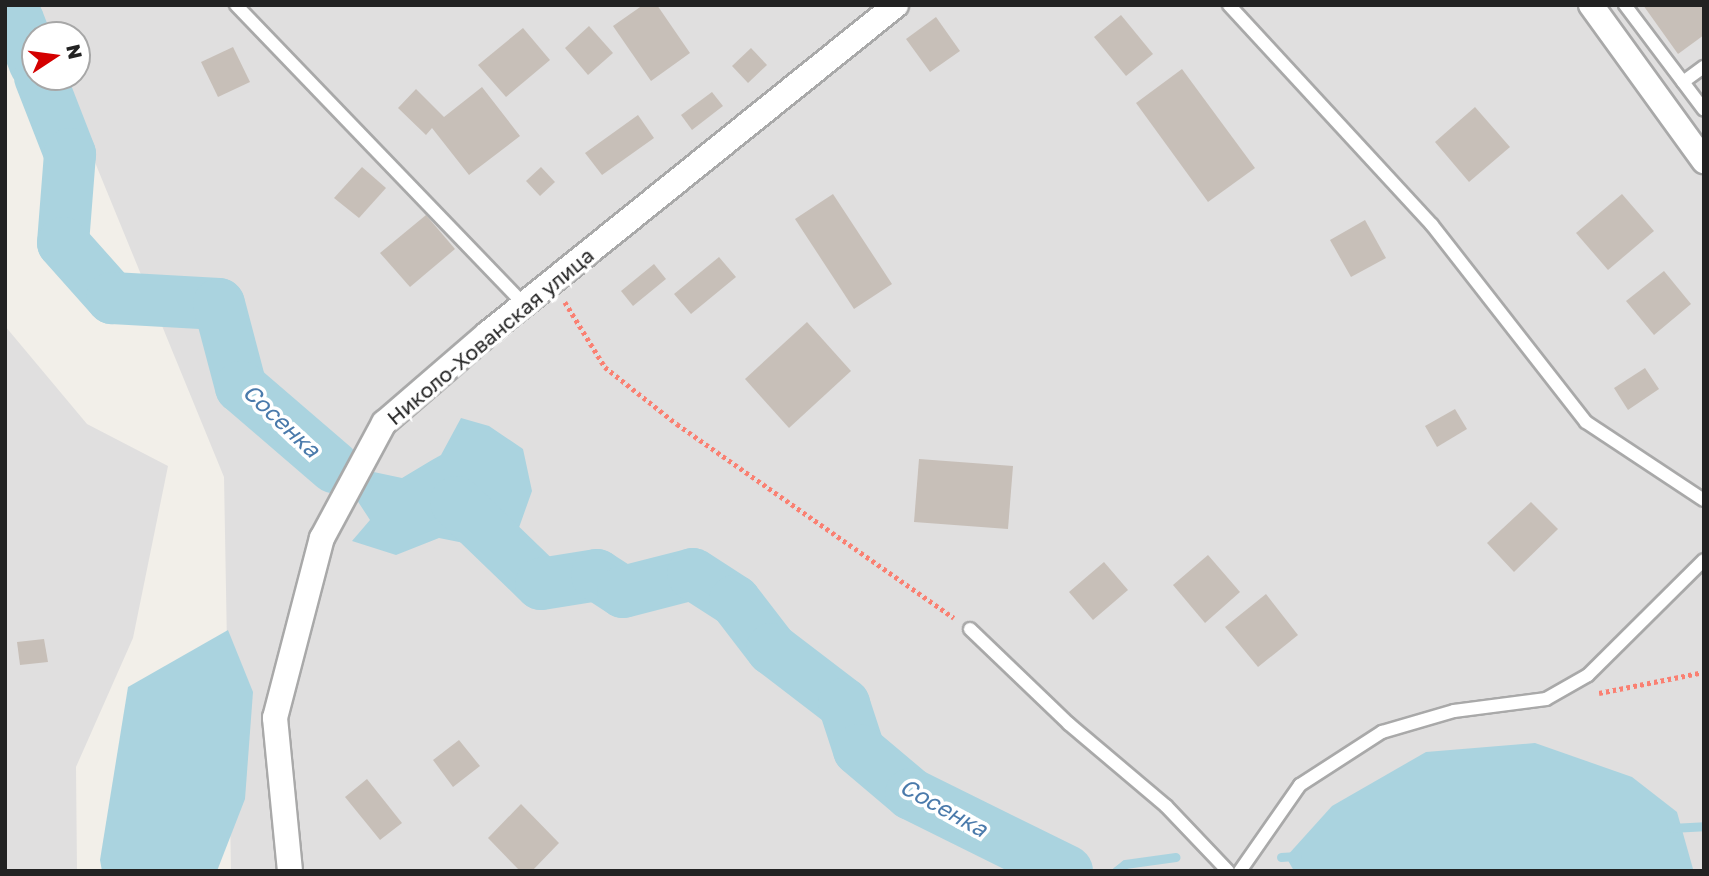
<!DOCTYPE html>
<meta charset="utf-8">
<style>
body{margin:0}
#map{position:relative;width:1709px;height:876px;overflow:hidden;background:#f2efe9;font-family:"Golos Text",sans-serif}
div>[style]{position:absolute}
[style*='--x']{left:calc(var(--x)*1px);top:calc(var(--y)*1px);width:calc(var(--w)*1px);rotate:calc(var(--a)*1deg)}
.residential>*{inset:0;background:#e0dfdf}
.water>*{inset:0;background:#aad3df}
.stream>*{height:9px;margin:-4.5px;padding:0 4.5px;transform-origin:4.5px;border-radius:4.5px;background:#aad3df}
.river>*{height:52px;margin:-26px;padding:0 26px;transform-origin:26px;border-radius:26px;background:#aad3df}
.building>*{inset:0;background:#c7bfb8}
.path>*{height:4.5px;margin-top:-2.25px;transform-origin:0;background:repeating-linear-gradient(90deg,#fa8072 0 3.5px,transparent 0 7px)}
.roads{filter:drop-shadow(2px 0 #a9a9a9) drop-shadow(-2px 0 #a9a9a9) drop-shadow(0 2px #a9a9a9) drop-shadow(0 -2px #a9a9a9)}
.lane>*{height:12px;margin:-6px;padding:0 6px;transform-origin:6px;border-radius:6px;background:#fff}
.street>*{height:24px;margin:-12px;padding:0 12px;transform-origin:12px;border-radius:12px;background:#fff}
span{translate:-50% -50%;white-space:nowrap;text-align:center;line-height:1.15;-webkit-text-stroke:7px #fff;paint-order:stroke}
.street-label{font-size:21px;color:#222}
.water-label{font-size:23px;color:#4a7aab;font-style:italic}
.frame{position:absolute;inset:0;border:7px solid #222;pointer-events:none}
.north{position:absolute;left:21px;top:21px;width:70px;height:70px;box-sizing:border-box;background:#fff;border:2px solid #a7a7a7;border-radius:50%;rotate:77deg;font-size:19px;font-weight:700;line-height:28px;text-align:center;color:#222}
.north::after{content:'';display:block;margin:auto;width:24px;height:32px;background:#d40000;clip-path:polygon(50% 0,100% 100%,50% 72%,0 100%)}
</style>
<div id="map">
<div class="residential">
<div style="clip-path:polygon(30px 5px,1704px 5px,1704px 871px,231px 871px,224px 477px,60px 77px,77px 77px,77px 35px,43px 35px)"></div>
<div style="clip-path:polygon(5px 326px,87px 424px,168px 466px,133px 638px,76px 767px,77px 871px,5px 871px)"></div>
</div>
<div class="water">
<div style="clip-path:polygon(461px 418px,489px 426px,523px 449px,532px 491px,516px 536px,500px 562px,474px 545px,439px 538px,396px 555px,352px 541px,370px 520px,353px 494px,369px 471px,402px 478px,432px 460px,441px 455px)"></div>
<div style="clip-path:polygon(228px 630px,253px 692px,245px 799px,217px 871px,102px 871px,100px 860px,128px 687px)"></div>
<div style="clip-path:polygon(1535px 743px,1632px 777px,1677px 812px,1693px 869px,1294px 871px,1286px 857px,1332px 806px,1426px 752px)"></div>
</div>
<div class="stream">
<div style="--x:1671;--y:828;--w:33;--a:-3"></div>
<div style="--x:1281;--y:857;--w:16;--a:-4"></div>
<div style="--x:1116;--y:871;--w:11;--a:-38"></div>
<div style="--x:1125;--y:864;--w:51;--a:-7.8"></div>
</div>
<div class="river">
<div style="--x:5;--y:10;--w:16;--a:38"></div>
<div style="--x:18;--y:20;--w:47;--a:68.9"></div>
<div style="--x:40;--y:77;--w:83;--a:68.7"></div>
<div style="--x:70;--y:154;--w:89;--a:94.5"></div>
<div style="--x:63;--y:243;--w:74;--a:48.3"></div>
<div style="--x:112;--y:298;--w:107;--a:3.2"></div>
<div style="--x:219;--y:304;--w:86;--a:75.2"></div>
<div style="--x:241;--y:387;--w:123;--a:40.7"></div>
<div style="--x:456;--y:502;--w:118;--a:44"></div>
<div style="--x:541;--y:584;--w:57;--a:-9.1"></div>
<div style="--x:597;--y:575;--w:31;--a:33"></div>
<div style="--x:623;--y:592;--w:72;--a:-14.4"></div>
<div style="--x:693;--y:574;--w:50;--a:32.7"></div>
<div style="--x:735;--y:601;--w:61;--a:52.4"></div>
<div style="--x:772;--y:649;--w:91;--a:37.4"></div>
<div style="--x:844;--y:704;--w:48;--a:71.9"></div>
<div style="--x:859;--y:750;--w:68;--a:40.2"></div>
<div style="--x:911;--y:794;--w:174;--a:26.3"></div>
</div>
<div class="building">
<div style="clip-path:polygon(643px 5px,657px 5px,690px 53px,651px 81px,613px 26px)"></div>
<div style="clip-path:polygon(1643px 5px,1704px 5px,1704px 35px,1678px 54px)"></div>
<div style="clip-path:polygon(1121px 15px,1153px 54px,1126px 76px,1094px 37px)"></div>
<div style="clip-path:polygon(936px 17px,960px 51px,930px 72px,906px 39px)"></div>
<div style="clip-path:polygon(589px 26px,613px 53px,588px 75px,565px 48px)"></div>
<div style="clip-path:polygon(523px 28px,550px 60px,506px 97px,478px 65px)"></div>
<div style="clip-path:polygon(233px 47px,250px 82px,218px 97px,201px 62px)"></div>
<div style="clip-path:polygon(751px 48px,767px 65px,748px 83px,732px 66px)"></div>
<div style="clip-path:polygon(1182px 69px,1255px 168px,1208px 202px,1136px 103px)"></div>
<div style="clip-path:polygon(482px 87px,520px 136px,469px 175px,432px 128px,426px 135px,398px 108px,416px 89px,444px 117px)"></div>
<div style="clip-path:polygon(712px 92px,723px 106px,692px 130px,681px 115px)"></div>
<div style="clip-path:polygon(1475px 107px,1510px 147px,1469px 182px,1435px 142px)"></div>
<div style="clip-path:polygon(638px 115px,654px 138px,602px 175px,585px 153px)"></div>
<div style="clip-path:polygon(362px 167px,386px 188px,359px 218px,334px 198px)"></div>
<div style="clip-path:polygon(541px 167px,555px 182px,540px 196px,526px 181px)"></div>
<div style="clip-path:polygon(833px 194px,892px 284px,854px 309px,795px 219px)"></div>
<div style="clip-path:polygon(1622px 194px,1654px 231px,1608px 270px,1576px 233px)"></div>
<div style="clip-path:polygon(426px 215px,455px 249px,410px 287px,380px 253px)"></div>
<div style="clip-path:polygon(1365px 220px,1386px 258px,1351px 277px,1330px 240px)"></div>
<div style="clip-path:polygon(719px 257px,736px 277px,691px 314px,674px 294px)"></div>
<div style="clip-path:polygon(654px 264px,666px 279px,633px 306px,621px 291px)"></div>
<div style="clip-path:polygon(1664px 271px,1691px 304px,1654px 335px,1626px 301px)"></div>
<div style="clip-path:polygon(807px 322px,851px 371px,789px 428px,745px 379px)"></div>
<div style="clip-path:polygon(1645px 368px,1659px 389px,1628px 410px,1614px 388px)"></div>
<div style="clip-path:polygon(1455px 409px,1467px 429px,1437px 447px,1425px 426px)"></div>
<div style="clip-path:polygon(919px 459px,1013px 466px,1008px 529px,914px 522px)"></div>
<div style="clip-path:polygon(1531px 502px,1558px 529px,1514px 572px,1487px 543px)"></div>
<div style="clip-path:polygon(1208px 555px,1240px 592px,1205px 623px,1173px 585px)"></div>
<div style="clip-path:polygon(1104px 562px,1128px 590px,1093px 620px,1069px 592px)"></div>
<div style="clip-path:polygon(1266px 594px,1298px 635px,1258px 667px,1225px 627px)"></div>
<div style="clip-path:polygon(44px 639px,48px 662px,20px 665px,17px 642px)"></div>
<div style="clip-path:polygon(459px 740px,480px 766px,453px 787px,433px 760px)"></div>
<div style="clip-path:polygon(367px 779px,402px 823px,380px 840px,345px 797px)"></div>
<div style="clip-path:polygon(521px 804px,559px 843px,532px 871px,520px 871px,488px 838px)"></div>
</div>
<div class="path">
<div style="--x:565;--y:302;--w:76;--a:58.4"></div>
<div style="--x:605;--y:367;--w:92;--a:38.4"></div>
<div style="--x:677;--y:424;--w:338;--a:35"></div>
<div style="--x:1599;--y:693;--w:107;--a:-11.3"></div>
</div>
<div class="roads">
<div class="lane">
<div style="--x:236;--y:5;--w:415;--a:46.1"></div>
<div style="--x:1229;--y:5;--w:299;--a:47.3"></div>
<div style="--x:1432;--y:225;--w:250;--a:52"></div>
<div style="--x:1586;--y:422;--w:141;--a:33.5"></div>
<div style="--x:1625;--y:5;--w:131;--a:53"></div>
<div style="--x:1683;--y:82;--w:26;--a:-36"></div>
<div style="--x:970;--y:629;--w:137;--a:43.8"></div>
<div style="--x:1069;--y:724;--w:127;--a:40.2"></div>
<div style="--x:1166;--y:806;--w:90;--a:46.4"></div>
<div style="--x:1240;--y:871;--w:105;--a:-55.1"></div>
<div style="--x:1300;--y:785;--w:98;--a:-32.9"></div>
<div style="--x:1382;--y:732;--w:75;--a:-16.3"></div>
<div style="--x:1454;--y:711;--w:93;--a:-7.4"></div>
<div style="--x:1546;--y:699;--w:48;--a:-29.7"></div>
<div style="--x:1588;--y:675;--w:163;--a:-44.8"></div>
</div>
<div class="street">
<div style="--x:1591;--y:5;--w:193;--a:54.1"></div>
<div style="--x:290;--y:871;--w:154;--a:-95.6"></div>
<div style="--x:275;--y:718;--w:186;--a:-75.4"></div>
<div style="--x:322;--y:538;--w:131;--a:-61.7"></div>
<div style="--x:384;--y:423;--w:136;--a:-40.8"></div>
<div style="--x:487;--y:334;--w:525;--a:-38.81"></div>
</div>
</div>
<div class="street-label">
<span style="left:490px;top:336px;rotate:-40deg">Николо-Хованская улица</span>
</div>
<div class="water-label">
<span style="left:282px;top:420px;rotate:43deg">Сосенка</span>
<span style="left:944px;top:807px;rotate:29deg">Сосенка</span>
</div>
<div class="frame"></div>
<div class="north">N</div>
</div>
